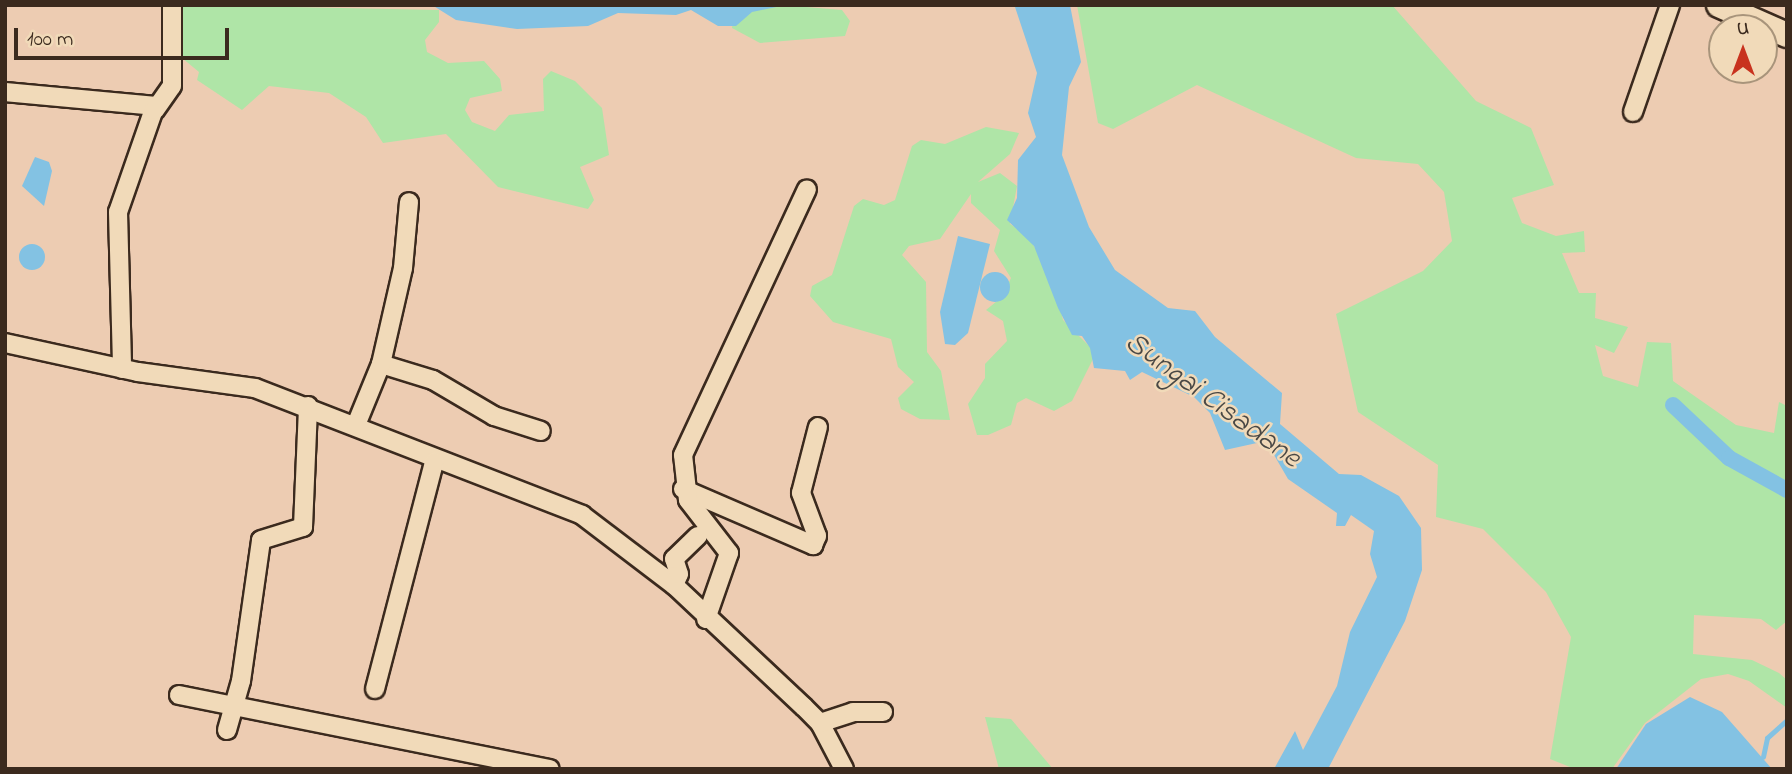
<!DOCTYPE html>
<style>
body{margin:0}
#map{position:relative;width:1792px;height:774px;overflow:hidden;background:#edccb2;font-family:"Indie Flower",sans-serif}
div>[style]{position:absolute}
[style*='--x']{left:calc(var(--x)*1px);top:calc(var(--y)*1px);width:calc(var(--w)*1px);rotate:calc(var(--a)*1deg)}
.green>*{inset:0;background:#afe5a7}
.water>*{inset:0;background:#83c2e3}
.round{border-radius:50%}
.stream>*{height:4.5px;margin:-2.25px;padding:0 2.25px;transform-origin:2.25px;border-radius:2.25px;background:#83c2e3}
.canal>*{height:16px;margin:-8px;padding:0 8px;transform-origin:8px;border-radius:8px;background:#83c2e3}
.roads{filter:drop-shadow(2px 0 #3b2a1e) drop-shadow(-2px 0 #3b2a1e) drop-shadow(0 2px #3b2a1e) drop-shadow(0 -2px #3b2a1e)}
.minor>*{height:18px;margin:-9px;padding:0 9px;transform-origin:9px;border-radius:9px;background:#f1dab9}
.secondary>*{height:24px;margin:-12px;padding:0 12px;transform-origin:12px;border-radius:12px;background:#f1dab9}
span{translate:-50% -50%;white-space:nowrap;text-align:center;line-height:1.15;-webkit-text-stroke:5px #f1dab9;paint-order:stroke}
.water-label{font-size:30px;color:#494845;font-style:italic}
.frame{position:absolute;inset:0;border:7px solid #3b2a1e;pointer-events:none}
.north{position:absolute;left:1708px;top:14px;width:70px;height:70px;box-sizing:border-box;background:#f1dab9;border:2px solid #a8947b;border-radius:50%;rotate:0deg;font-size:19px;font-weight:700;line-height:28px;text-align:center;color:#3b2a1e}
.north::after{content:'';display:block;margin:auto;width:24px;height:32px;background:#c8321e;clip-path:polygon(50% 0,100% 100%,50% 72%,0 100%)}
.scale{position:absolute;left:14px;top:28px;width:215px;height:32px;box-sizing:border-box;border:4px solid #3b2a1e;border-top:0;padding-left:9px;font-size:21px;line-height:24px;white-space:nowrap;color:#3b2a1e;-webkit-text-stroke:5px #f1dab9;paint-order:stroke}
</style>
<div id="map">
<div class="green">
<div style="clip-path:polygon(184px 5px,439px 10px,439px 22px,425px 40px,427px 52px,448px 63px,484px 61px,500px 79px,502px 91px,470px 98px,465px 110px,472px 122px,495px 131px,509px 115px,544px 111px,543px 79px,551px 71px,575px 81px,602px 108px,609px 155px,580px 167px,594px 200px,588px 209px,498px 187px,446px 134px,383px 143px,366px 117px,329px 93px,269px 86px,242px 110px,197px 80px,199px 72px,176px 53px,170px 25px)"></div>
<div style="clip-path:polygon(782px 5px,842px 10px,850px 21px,845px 36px,760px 43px,732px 28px,733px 21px,762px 7px)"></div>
<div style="clip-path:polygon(1077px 5px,1392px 5px,1476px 101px,1531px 128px,1554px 185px,1512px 198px,1522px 223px,1556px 236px,1584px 231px,1585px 252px,1562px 253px,1579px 293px,1596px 293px,1595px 318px,1628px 327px,1614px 353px,1595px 345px,1603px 376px,1638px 387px,1647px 342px,1671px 343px,1673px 381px,1736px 425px,1774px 433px,1779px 402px,1787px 406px,1787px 621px,1776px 630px,1761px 619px,1694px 615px,1693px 654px,1752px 660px,1779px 673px,1787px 680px,1787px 708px,1749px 681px,1728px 674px,1701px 679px,1645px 723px,1612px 769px,1575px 769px,1550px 759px,1571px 637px,1546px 592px,1483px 529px,1436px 517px,1438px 465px,1358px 412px,1336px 314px,1423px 271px,1452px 241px,1444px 192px,1418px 164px,1356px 158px,1197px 85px,1113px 129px,1098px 123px)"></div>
<div style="clip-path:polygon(986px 127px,1019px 133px,1010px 154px,978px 182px,1000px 173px,1017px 186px,1010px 224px,1027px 235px,1053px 277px,1063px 320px,1096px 353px,1072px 401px,1054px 411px,1026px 398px,1017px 403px,1011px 425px,988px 435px,977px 435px,968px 404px,985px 378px,985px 364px,1007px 341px,1003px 321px,986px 310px,1002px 297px,1011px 278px,994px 251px,1000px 230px,971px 203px,971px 194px,940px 239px,909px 246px,902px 255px,926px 282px,927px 352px,941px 371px,950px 420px,920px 419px,901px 409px,898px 398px,914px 382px,898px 367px,891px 339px,833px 322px,810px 296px,812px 286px,832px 275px,854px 206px,863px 199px,884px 205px,895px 200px,912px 146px,921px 140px,945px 144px)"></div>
<div style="clip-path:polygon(985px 717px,1011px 719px,1053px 769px,999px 769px)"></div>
</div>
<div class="water">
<div style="clip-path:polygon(432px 5px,786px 5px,752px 12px,736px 26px,718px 26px,691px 10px,676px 15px,618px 13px,588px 26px,517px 29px,456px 20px)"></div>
<div style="clip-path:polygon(1070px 5px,1081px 62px,1069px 87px,1062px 155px,1089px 227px,1115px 270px,1168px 308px,1195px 311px,1215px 337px,1282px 393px,1280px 424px,1339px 474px,1361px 475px,1399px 496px,1421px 528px,1422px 570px,1405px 621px,1328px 769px,1274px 769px,1295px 731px,1303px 750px,1337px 686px,1350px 632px,1377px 577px,1370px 554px,1374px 531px,1351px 515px,1345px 526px,1336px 526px,1337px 513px,1288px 479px,1266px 441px,1225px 450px,1210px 413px,1194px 397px,1142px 372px,1130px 380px,1125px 371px,1094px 368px,1090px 348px,1082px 336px,1072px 335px,1058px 308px,1034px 246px,1007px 220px,1017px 198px,1018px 160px,1036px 137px,1028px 113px,1037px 73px,1015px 7px)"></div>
<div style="clip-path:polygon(35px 157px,49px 162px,52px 171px,44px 206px,22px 186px)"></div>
<div style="clip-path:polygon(958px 236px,990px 244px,968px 333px,955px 345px,945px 344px,940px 312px)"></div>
<div class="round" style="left:19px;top:244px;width:26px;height:26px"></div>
<div class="round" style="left:980px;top:272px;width:30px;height:30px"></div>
<div style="clip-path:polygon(1690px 697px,1722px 712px,1772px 769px,1616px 769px,1646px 724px)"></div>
</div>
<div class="stream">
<div style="--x:1763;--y:757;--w:19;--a:-78"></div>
<div style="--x:1767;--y:738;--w:27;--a:-42"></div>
</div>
<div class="canal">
<div style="--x:1673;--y:405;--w:77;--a:43.4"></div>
<div style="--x:1729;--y:458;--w:66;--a:28.9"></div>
</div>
<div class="roads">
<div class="minor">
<div style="--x:5;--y:92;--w:151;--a:5.3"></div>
<div style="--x:155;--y:106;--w:112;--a:109.2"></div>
<div style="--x:118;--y:212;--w:157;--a:88.5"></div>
<div style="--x:155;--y:110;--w:29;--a:-55"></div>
<div style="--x:172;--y:86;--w:81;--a:-90"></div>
<div style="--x:1633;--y:112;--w:113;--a:-70.9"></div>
<div style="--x:5;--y:343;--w:136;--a:12.3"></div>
<div style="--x:138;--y:372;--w:118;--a:7.8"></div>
<div style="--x:255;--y:388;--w:351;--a:21.2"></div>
<div style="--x:582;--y:515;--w:116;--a:37.3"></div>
<div style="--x:674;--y:585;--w:178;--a:43.2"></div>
<div style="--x:804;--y:707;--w:23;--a:45"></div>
<div style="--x:820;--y:723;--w:52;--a:62.4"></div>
<div style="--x:381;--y:364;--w:54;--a:17.1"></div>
<div style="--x:433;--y:380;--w:71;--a:30.5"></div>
<div style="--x:494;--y:416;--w:49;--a:17.7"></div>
<div style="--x:356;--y:425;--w:66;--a:-67.7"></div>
<div style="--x:381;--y:364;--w:98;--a:-77.1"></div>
<div style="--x:403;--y:268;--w:66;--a:-84.8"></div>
<div style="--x:683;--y:489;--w:142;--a:23.3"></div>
<div style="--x:813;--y:545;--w:10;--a:-66"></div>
<div style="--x:817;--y:536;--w:46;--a:-110.4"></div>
<div style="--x:801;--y:493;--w:68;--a:-75.6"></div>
<div style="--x:674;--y:585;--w:12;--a:-66"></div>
<div style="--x:679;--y:574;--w:16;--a:-108"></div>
<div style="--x:674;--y:559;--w:33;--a:-44"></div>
<div style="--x:706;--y:619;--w:70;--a:-70.8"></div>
<div style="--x:729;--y:553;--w:67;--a:-127.7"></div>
<div style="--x:688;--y:500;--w:45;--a:-96.3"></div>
<div style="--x:683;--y:455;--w:293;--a:-65"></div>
<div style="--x:375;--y:689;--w:235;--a:-75.4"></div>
<div style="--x:179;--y:695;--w:378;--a:11.3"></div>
<div style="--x:820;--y:723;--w:35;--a:-18"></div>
<div style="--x:853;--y:712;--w:30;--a:0"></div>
<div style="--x:227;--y:730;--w:51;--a:-74.1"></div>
<div style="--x:241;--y:681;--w:142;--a:-81.9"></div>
<div style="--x:261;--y:540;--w:44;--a:-17.2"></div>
<div style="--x:303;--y:527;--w:121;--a:-87.6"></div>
</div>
<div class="secondary">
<div style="--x:1719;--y:5;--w:74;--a:23.8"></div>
</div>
</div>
<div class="water-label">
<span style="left:1212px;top:401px;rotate:36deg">Sungai Cisadane</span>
</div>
<div class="frame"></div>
<div class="north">U</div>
<div class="scale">100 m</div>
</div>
